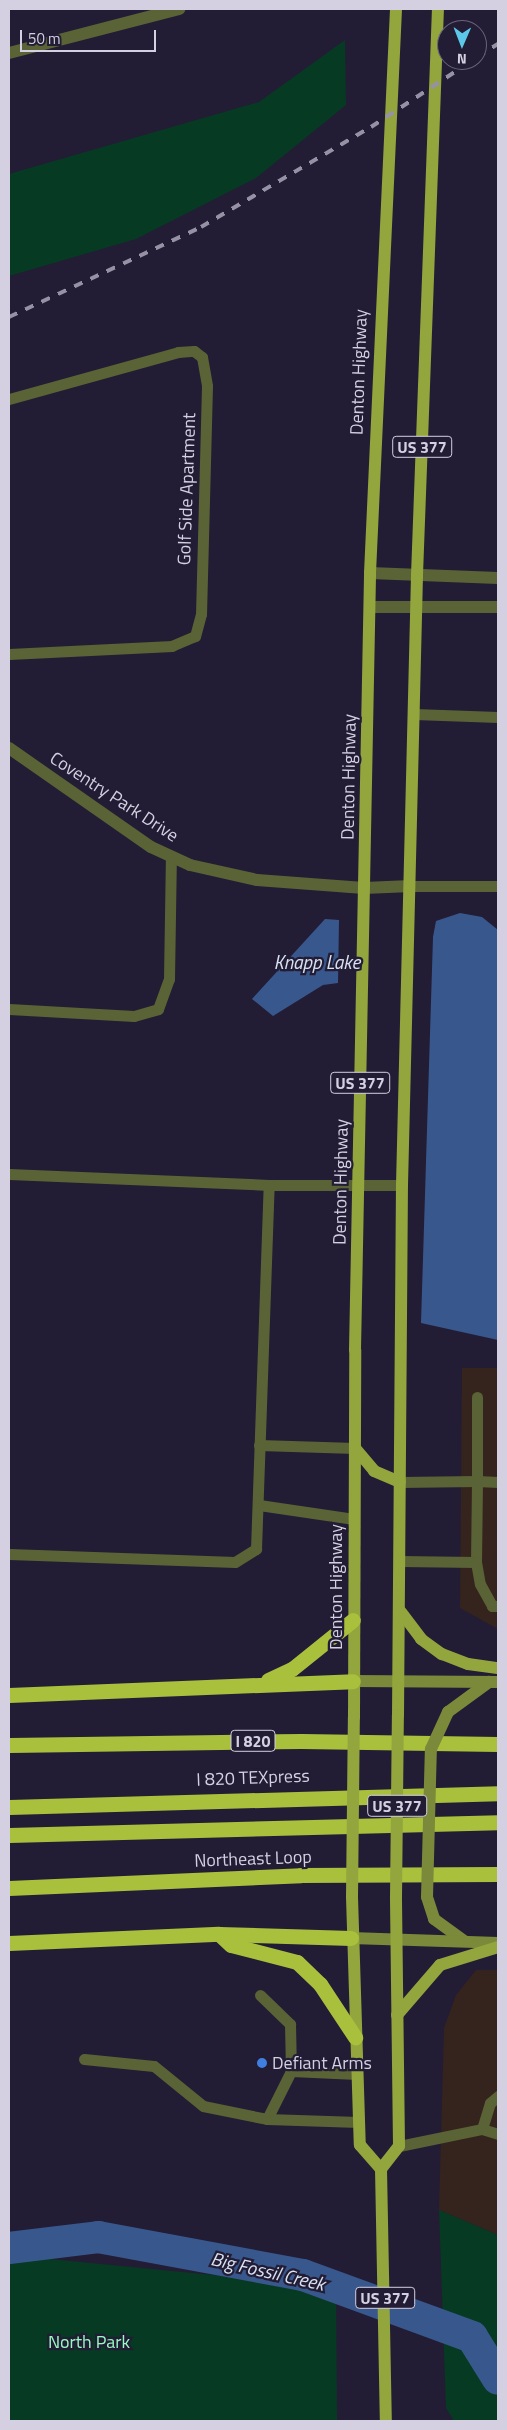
<!DOCTYPE html>
<style>
body{margin:0}
#map{position:relative;width:507px;height:2430px;overflow:hidden;background:#231c35;font-family:"Titillium Web",sans-serif}
div>[style]{position:absolute}
[style*='--x']{left:calc(var(--x)*1px);top:calc(var(--y)*1px);width:calc(var(--w)*1px);rotate:calc(var(--a)*1deg)}
.commercial>*{inset:0;background:#35241d}
.green>*{inset:0;background:#073a23}
.water>*{inset:0;background:#38588d}
.river>*{height:32px;margin:-16px;padding:0 16px;transform-origin:16px;border-radius:16px;background:#38588d}
.service>*{height:11px;margin:-5.5px;padding:0 5.5px;transform-origin:5.5px;border-radius:5.5px;background:#5a6335}
.minor>*{height:12px;margin:-6px;padding:0 6px;transform-origin:6px;border-radius:6px;background:#5a6335}
.tertiary>*{height:12px;margin:-6px;padding:0 6px;transform-origin:6px;border-radius:6px;background:#5a6335}
.secondary>*{height:12px;margin:-6px;padding:0 6px;transform-origin:6px;border-radius:6px;background:#7a893a}
.primary>*{height:12px;margin:-6px;padding:0 6px;transform-origin:6px;border-radius:6px;background:#93a53d}
.motorway>*{height:15px;margin:-7.5px;padding:0 7.5px;transform-origin:7.5px;border-radius:7.5px;background:#a9c03d}
.rail>*{height:4px;margin-top:-2px;transform-origin:0;background:repeating-linear-gradient(90deg,#9691a5 0 9px,transparent 0 18px)}
.secondary-bridge>*{height:12px;margin:-6px;padding:0 6px;transform-origin:6px;border-radius:6px;background:#7a893a}
.primary-bridge>*{height:12px;margin:-6px;padding:0 6px;transform-origin:6px;border-radius:6px;background:#93a53d}
.dots>*{width:14px;height:14px;translate:-50% -50%;box-sizing:border-box;border:2px solid #231c35;border-radius:50%}
span{translate:-50% -50%;white-space:nowrap;text-align:center;line-height:1.15;-webkit-text-stroke:4.5px #231c35;paint-order:stroke}
.shield-label span{padding:1px 4px;background:#231c35;border:1px solid;border-radius:4px;-webkit-text-stroke-width:0}
.shield-label{font-size:16px;color:#d4d0e1;font-weight:700}
.street-label{font-size:18px;color:#d4d0e1}
.poi-label{font-size:18px;color:#d4d0e1}
.left{translate:0 -50%;text-align:left}
.park-label{font-size:18px;color:#96fac1}
.water-label{font-size:19px;color:#d8e2f2;font-style:italic}
.frame{position:absolute;inset:0;border:10px solid #d4d0e1;pointer-events:none}
.north{position:absolute;left:437px;top:20px;width:50px;height:50px;box-sizing:border-box;background:#231c35;border:1px solid #6a647a;border-radius:50%;rotate:181deg;font-size:14px;font-weight:700;line-height:20px;text-align:center;color:#d4d0e1}
.north::after{content:'';display:block;margin:auto;width:18px;height:22px;background:#5cc7e8;clip-path:polygon(50% 0,100% 100%,50% 72%,0 100%)}
.scale{position:absolute;left:20px;top:30px;width:136px;height:22px;box-sizing:border-box;border:2px solid #d4d0e1;border-top:0;padding-left:6px;font-size:15px;line-height:18px;white-space:nowrap;color:#d4d0e1;-webkit-text-stroke:4px #231c35;paint-order:stroke}
</style>
<div id="map">
<div class="commercial">
<div style="clip-path:polygon(462px 1368px,498px 1368px,498px 1629px,460px 1608px)"></div>
<div style="clip-path:polygon(476px 1970px,498px 1970px,498px 2235px,439px 2210px,444px 2028px,456px 1995px)"></div>
</div>
<div class="green">
<div style="clip-path:polygon(345px 40px,346px 105px,256px 178px,136px 239px,9px 276px,9px 174px,259px 102px)"></div>
<div style="clip-path:polygon(439px 2210px,498px 2235px,498px 2421px,454px 2421px,446px 2408px)"></div>
<div style="clip-path:polygon(9px 2255px,336px 2287px,337px 2421px,9px 2421px)"></div>
</div>
<div class="water">
<div style="clip-path:polygon(460px 913px,482px 917px,498px 930px,498px 1340px,421px 1323px,433px 937px,436px 921px)"></div>
<div style="clip-path:polygon(325px 919px,339px 920px,338px 983px,323px 985px,273px 1016px,252px 999px)"></div>
</div>
<div class="river">
<div style="--x:9;--y:2248;--w:90;--a:-7"></div>
<div style="--x:98;--y:2237;--w:208;--a:10.5"></div>
<div style="--x:303;--y:2275;--w:180;--a:20.1"></div>
<div style="--x:472;--y:2337;--w:49;--a:58.2"></div>
</div>
<div class="service">
<div style="--x:9;--y:399;--w:175;--a:-15.5"></div>
<div style="--x:178;--y:352;--w:16;--a:-4"></div>
<div style="--x:194;--y:351;--w:10;--a:37"></div>
<div style="--x:202;--y:357;--w:29;--a:80"></div>
<div style="--x:207;--y:386;--w:228;--a:91.5"></div>
<div style="--x:201;--y:614;--w:23;--a:105"></div>
<div style="--x:195;--y:636;--w:25;--a:157"></div>
<div style="--x:172;--y:646;--w:163;--a:177.2"></div>
<div style="--x:414;--y:714;--w:84;--a:2"></div>
<div style="--x:411;--y:886;--w:87;--a:0"></div>
<div style="--x:9;--y:1009;--w:125;--a:3.2"></div>
<div style="--x:134;--y:1016;--w:25;--a:-16"></div>
<div style="--x:158;--y:1009;--w:32;--a:-70"></div>
<div style="--x:169;--y:979;--w:123;--a:-89.1"></div>
<div style="--x:9;--y:1174;--w:260;--a:2.4"></div>
<div style="--x:269;--y:1185;--w:133;--a:0"></div>
<div style="--x:477;--y:1397;--w:84;--a:90"></div>
<div style="--x:477;--y:1481;--w:21;--a:3"></div>
<div style="--x:259;--y:1445;--w:96;--a:1.8"></div>
<div style="--x:400;--y:1482;--w:77;--a:-0.7"></div>
<div style="--x:477;--y:1481;--w:81;--a:90.7"></div>
<div style="--x:259;--y:1505;--w:96;--a:8.4"></div>
<div style="--x:9;--y:1554;--w:226;--a:2"></div>
<div style="--x:235;--y:1562;--w:25;--a:-32"></div>
<div style="--x:256;--y:1549;--w:364;--a:-88"></div>
<div style="--x:400;--y:1561;--w:76;--a:0.8"></div>
<div style="--x:476;--y:1562;--w:22;--a:80"></div>
<div style="--x:480;--y:1584;--w:25;--a:61"></div>
<div style="--x:492;--y:1606;--w:6;--a:0"></div>
<div style="--x:260;--y:1995;--w:42;--a:44"></div>
<div style="--x:290;--y:2024;--w:47;--a:88.8"></div>
<div style="--x:291;--y:2071;--w:66;--a:2.6"></div>
<div style="--x:84;--y:2059;--w:70;--a:5.7"></div>
<div style="--x:154;--y:2066;--w:63;--a:39.2"></div>
<div style="--x:203;--y:2106;--w:65;--a:11.5"></div>
<div style="--x:267;--y:2119;--w:92;--a:1.9"></div>
<div style="--x:267;--y:2119;--w:54;--a:-63.4"></div>
<div style="--x:482;--y:2129;--w:27;--a:-73"></div>
<div style="--x:490;--y:2103;--w:11;--a:-41"></div>
<div style="--x:399;--y:2146;--w:85;--a:-11.6"></div>
<div style="--x:482;--y:2129;--w:17;--a:17"></div>
</div>
<div class="minor">
<div style="--x:9;--y:53;--w:176;--a:-14.5"></div>
<div style="--x:9;--y:748;--w:173;--a:34.9"></div>
<div style="--x:151;--y:847;--w:43;--a:24.8"></div>
<div style="--x:190;--y:865;--w:69;--a:12.6"></div>
<div style="--x:257;--y:880;--w:107;--a:4.3"></div>
<div style="--x:364;--y:888;--w:47;--a:-2.4"></div>
</div>
<div class="tertiary">
<div style="--x:370;--y:573;--w:128;--a:2.2"></div>
<div style="--x:370;--y:607;--w:128;--a:0"></div>
</div>
<div class="secondary">
<div style="--x:353;--y:1681;--w:145;--a:0.4"></div>
<div style="--x:448;--y:1712;--w:51;--a:-36.2"></div>
<div style="--x:427;--y:1897;--w:23;--a:72"></div>
<div style="--x:434;--y:1919;--w:37;--a:36"></div>
<div style="--x:351;--y:1938;--w:147;--a:1.9"></div>
</div>
<div class="primary">
<div style="--x:355;--y:1448;--w:30;--a:50"></div>
<div style="--x:374;--y:1471;--w:28;--a:23"></div>
<div style="--x:401;--y:1612;--w:34;--a:53"></div>
<div style="--x:421;--y:1639;--w:26;--a:36"></div>
<div style="--x:442;--y:1654;--w:28;--a:21"></div>
<div style="--x:468;--y:1664;--w:30;--a:8"></div>
<div style="--x:398;--y:1715;--w:530;--a:-89.57"></div>
<div style="--x:402;--y:1185;--w:610;--a:-88.59"></div>
<div style="--x:417;--y:575;--w:566;--a:-87.88"></div>
<div style="--x:354;--y:1717;--w:367;--a:-89.8"></div>
<div style="--x:355;--y:1350;--w:777;--a:-88.89"></div>
<div style="--x:370;--y:573;--w:565;--a:-87.36"></div>
<div style="--x:352;--y:1897;--w:248;--a:88.2"></div>
<div style="--x:360;--y:2145;--w:32;--a:49"></div>
<div style="--x:381;--y:2169;--w:252;--a:88.9"></div>
<div style="--x:397;--y:2015;--w:66;--a:-49.3"></div>
<div style="--x:440;--y:1965;--w:61;--a:-17.2"></div>
<div style="--x:381;--y:2169;--w:29;--a:-52"></div>
<div style="--x:399;--y:2146;--w:249;--a:-90.7"></div>
</div>
<div class="motorway">
<div style="--x:268;--y:1680;--w:26;--a:-25"></div>
<div style="--x:292;--y:1669;--w:78;--a:-38.8"></div>
<div style="--x:9;--y:1695;--w:344;--a:-2.3"></div>
<div style="--x:9;--y:1745;--w:292;--a:-0.8"></div>
<div style="--x:301;--y:1741;--w:197;--a:0.9"></div>
<div style="--x:9;--y:1807;--w:489;--a:-1.6"></div>
<div style="--x:9;--y:1835;--w:489;--a:-1.5"></div>
<div style="--x:9;--y:1888;--w:292;--a:-2.5"></div>
<div style="--x:301;--y:1875;--w:197;--a:-0.3"></div>
<div style="--x:219;--y:1934;--w:16;--a:43"></div>
<div style="--x:231;--y:1945;--w:68;--a:14.4"></div>
<div style="--x:297;--y:1962;--w:32;--a:44"></div>
<div style="--x:320;--y:1984;--w:64;--a:56.6"></div>
<div style="--x:9;--y:1943;--w:210;--a:-2.5"></div>
<div style="--x:219;--y:1934;--w:132;--a:1.7"></div>
</div>
<div class="rail">
<div style="--x:477;--y:57;--w:25;--a:-32"></div>
<div style="--x:9;--y:317;--w:212;--a:-25.1"></div>
<div style="--x:201;--y:227;--w:197;--a:-30.5"></div>
<div style="--x:371;--y:127;--w:122;--a:-33.3"></div>
</div>
<div class="secondary-bridge">
<div style="--x:427;--y:1897;--w:148;--a:-88.5"></div>
<div style="--x:431;--y:1749;--w:41;--a:-65.3"></div>
</div>
<div class="primary-bridge">
<div style="--x:352;--y:1897;--w:180;--a:-89.4"></div>
<div style="--x:396;--y:1897;--w:182;--a:-89.4"></div>
</div>
<div class="dots">
<div style="left:262px;top:2063px;background:#3f7fe0"></div>
</div>
<div class="shield-label">
<span style="left:422px;top:447px">US 377</span>
<span style="left:360px;top:1083px">US 377</span>
<span style="left:253px;top:1741px">I 820</span>
<span style="left:397px;top:1806px">US 377</span>
<span style="left:385px;top:2298px">US 377</span>
</div>
<div class="street-label">
<span style="left:359px;top:372px;rotate:-88deg">Denton Highway</span>
<span style="left:187px;top:489px;rotate:-88deg">Golf Side Apartment</span>
<span style="left:349px;top:777px;rotate:-89deg">Denton Highway</span>
<span style="left:114px;top:797px;rotate:33deg">Coventry Park Drive</span>
<span style="left:341px;top:1182px;rotate:-89deg">Denton Highway</span>
<span style="left:336px;top:1587px;rotate:-90deg">Denton Highway</span>
<span style="left:253px;top:1778px;rotate:-2deg">I 820 TEXpress</span>
<span style="left:253px;top:1859px;rotate:-2deg">Northeast Loop</span>
</div>
<div class="poi-label">
<span class="left" style="left:272px;top:2063px">Defiant Arms</span>
</div>
<div class="park-label">
<span style="left:89px;top:2342px">North Park</span>
</div>
<div class="water-label">
<span style="left:317px;top:962px">Knapp Lake</span>
<span style="left:268px;top:2271px;rotate:13deg">Big Fossil Creek</span>
</div>
<div class="frame"></div>
<div class="north">N</div>
<div class="scale">50 m</div>
</div>
